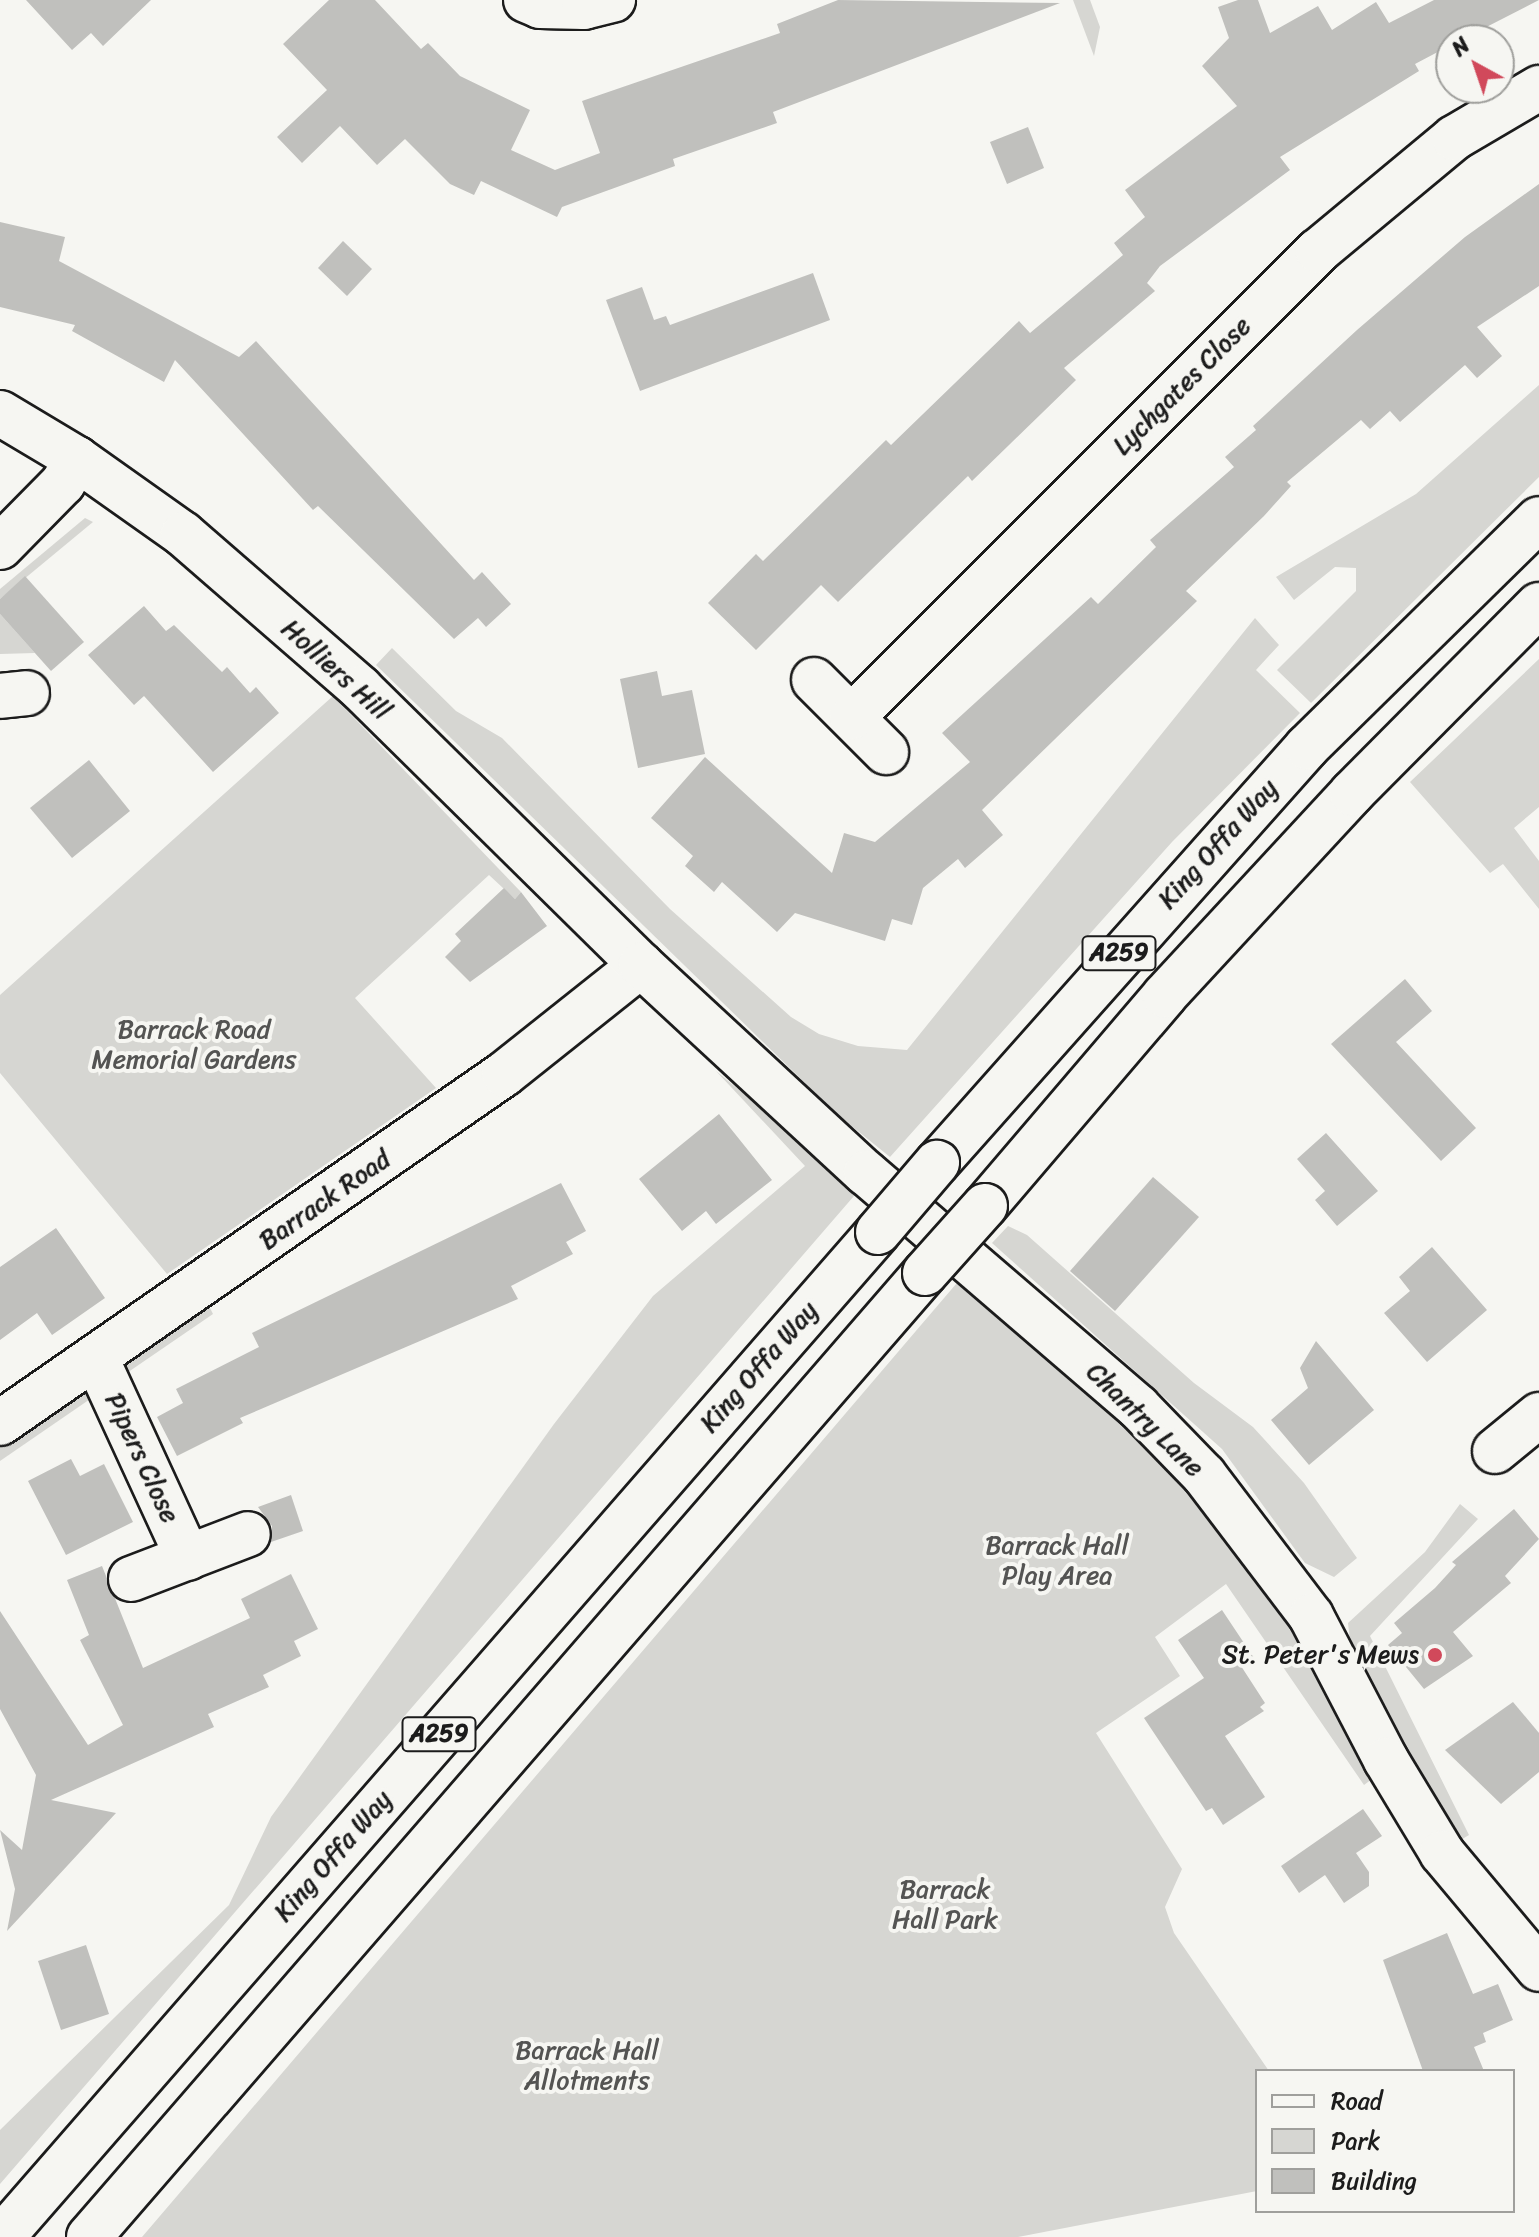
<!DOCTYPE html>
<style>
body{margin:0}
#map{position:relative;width:1539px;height:2237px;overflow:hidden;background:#f6f6f2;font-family:Sriracha,sans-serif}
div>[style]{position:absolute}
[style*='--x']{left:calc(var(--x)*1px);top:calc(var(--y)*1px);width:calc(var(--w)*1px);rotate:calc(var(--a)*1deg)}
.green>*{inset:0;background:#d6d6d2}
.building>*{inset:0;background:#c0c0bd}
.roads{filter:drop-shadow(2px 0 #1c1c1c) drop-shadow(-2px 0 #1c1c1c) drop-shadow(0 2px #1c1c1c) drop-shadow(0 -2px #1c1c1c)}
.minor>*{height:44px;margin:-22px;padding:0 22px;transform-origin:22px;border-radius:22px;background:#f6f6f2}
.secondary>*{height:44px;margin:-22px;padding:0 22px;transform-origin:22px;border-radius:22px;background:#f6f6f2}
.trunk>*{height:44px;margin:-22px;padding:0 22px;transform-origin:22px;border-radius:22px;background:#f6f6f2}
.bridges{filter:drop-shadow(2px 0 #1c1c1c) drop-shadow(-2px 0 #1c1c1c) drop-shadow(0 2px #1c1c1c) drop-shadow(0 -2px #1c1c1c)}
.trunk-bridge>*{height:44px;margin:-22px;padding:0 22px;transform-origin:22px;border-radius:22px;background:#f6f6f2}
.dots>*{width:22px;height:22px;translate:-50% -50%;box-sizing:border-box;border:4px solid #f6f6f2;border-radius:50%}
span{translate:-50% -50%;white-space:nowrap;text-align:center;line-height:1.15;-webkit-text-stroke:8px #f6f6f2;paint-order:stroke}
.shield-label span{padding:2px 6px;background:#f6f6f2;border:2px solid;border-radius:6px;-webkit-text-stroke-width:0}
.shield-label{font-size:24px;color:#1c1c1c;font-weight:700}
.street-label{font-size:26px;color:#1c1c1c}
.park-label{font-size:26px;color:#545453}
.poi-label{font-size:26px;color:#1c1c1c}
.right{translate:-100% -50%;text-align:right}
.legend{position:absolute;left:1255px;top:2069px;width:260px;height:144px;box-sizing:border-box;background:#f6f6f2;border:2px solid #9f9f9c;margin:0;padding:10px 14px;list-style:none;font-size:24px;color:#1c1c1c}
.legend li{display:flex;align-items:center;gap:16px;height:40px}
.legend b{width:40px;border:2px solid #9f9f9c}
.north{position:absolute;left:1435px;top:24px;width:80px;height:80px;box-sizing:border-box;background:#f6f6f2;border:2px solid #9f9f9c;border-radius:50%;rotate:320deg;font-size:22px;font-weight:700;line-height:32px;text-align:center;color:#1c1c1c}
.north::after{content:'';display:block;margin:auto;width:28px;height:36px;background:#d1495b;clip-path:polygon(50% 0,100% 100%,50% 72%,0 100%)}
</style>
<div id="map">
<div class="green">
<div style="clip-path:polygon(1073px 0,1090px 0,1100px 27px,1094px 56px)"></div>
<div style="clip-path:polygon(1539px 385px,1539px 477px,1311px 703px,1277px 670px,1356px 591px,1356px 568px,1335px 567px,1294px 600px,1276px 577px,1416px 494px)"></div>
<div style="clip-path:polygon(85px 518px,93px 522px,0 599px,0 589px)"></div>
<div style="clip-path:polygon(0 614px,35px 653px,0 654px)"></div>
<div style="clip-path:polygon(1255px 618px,1279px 645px,1256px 670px,1300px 713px,1172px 842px,890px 1157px,838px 1115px,376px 665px,392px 648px,456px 711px,502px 738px,670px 909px,791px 1017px,819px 1034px,858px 1046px,907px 1050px)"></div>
<div style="clip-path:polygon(1539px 659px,1539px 807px,1514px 828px,1539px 861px,1539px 909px,1503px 864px,1490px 873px,1410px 782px)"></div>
<div style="clip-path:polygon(333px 696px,521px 892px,515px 899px,489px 875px,355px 998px,436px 1088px,167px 1274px,0 1073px,0 995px)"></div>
<div style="clip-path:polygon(716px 1071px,860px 1189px,0 2184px,0 2130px,229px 1905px,271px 1817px,554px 1424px,653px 1296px,805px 1166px)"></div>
<div style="clip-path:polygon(1008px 1226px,1027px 1235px,1194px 1383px,1253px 1427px,1304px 1483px,1357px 1558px,1334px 1577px,1305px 1563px,1222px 1449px,992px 1243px)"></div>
<div style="clip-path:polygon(962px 1277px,1126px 1418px,1192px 1487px,1284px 1609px,1372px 1779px,1364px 1785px,1226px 1584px,1155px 1637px,1180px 1676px,1096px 1733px,1182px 1869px,1165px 1907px,1174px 1933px,1269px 2071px,1257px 2071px,1257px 2191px,1018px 2237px,142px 2237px)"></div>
<div style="clip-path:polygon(208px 1304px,213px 1314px,121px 1377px,125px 1361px)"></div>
<div style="clip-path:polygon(91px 1389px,96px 1395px,0 1461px,0 1446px)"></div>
<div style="clip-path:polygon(1460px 1504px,1478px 1519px,1370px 1636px,1469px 1835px,1459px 1841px,1405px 1756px,1351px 1650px,1348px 1623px,1425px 1552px)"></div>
</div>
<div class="building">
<div style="clip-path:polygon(26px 0,151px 0,103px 46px,91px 33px,72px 50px)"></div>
<div style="clip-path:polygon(329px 0,375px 0,421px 49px,428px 43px,460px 76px,530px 110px,511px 150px,555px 170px,600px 153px,582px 101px,780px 33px,777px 24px,838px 0,1060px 3px,773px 112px,777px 123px,673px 159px,675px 166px,562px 207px,557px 217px,481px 181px,474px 195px,450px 184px,405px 139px,377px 165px,340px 126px,302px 163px,277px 137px,327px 90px,283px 44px)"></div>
<div style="clip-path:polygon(1238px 0,1258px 0,1270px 33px,1318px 6px,1332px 30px,1376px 2px,1389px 23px,1434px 0,1539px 0,1461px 40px,1451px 40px,1451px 45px,1415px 64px,1419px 71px,1280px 157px,1290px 170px,1160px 266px,1147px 283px,1155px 291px,1064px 368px,1076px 380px,972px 481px,968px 476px,838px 602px,821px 585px,756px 650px,708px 603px,756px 554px,763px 561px,886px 440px,891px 445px,1019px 321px,1030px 333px,1123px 255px,1114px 243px,1145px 217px,1125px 190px,1237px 106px,1202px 66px,1229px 38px,1218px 7px)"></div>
<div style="clip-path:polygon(1028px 127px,1044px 168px,1007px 184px,990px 142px)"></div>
<div style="clip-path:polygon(1539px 184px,1539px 286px,1477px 327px,1502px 356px,1477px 378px,1465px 365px,1400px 422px,1390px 411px,1370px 429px,1361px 420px,1287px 482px,1291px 486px,1264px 516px,1186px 591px,1197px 601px,982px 810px,1003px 835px,965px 868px,958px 859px,923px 888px,912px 925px,892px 919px,885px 941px,795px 913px,777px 932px,722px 882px,714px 892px,685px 866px,693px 856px,651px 818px,705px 757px,832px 873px,844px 833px,875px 842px,970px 762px,942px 733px,1091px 597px,1098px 604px,1156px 547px,1150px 540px,1234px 467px,1225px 457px,1256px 430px,1253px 426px,1357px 330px,1465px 237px)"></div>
<div style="clip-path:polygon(0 222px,65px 237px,59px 261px,239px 357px,256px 341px,474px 580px,482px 572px,511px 604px,486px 627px,478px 618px,454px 639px,318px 506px,313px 510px,175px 360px,164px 382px,72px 331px,75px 325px,0 307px)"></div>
<div style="clip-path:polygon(343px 241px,372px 269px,347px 296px,318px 268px)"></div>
<div style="clip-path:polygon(813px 273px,830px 320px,640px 391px,606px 300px,642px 287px,654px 320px,666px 316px,670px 325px)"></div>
<div style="clip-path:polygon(25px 576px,84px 642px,51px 671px,0 614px,0 599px)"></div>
<div style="clip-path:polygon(144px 606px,166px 631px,174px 625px,222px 672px,227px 667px,250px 693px,256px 687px,279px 713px,213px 772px,144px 696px,134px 705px,88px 655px)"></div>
<div style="clip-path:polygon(657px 671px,662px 696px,692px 690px,705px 754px,638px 768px,620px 679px)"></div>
<div style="clip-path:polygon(89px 760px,130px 811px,72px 858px,30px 808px)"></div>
<div style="clip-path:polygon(504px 888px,515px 899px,521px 892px,547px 926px,470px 982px,445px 957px,461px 941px,455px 934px)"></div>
<div style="clip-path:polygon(1405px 979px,1432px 1011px,1396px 1042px,1476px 1128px,1441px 1161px,1331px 1044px)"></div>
<div style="clip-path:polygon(719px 1114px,772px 1180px,716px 1224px,706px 1211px,682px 1231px,639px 1179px)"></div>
<div style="clip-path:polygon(1326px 1133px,1378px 1191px,1337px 1226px,1315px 1200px,1325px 1191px,1297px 1159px)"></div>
<div style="clip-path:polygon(1153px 1177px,1199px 1217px,1115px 1311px,1070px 1271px)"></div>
<div style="clip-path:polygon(561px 1183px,586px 1231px,566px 1242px,573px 1254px,511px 1286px,518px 1299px,240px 1418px,243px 1423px,177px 1456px,157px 1417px,183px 1403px,176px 1389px,259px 1347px,252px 1333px)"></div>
<div style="clip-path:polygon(56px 1228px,105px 1298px,52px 1335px,37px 1313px,0 1340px,0 1267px)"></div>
<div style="clip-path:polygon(1432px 1247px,1487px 1310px,1427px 1362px,1384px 1313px,1410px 1291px,1399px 1277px)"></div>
<div style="clip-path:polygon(1316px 1341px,1374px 1410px,1309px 1465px,1271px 1420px,1308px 1388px,1300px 1368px)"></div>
<div style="clip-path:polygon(71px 1459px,80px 1476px,104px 1464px,133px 1522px,66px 1555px,28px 1481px)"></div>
<div style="clip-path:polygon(291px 1495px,303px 1531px,271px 1542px,272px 1526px,258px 1507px)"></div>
<div style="clip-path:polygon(1514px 1509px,1539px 1539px,1505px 1576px,1511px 1583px,1453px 1632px,1473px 1656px,1424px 1689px,1388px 1645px,1402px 1633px,1394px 1623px,1435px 1588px,1456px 1565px,1452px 1562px)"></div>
<div style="clip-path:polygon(102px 1566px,143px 1668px,250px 1618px,241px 1599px,291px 1574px,318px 1629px,294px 1641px,301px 1656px,263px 1675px,269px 1687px,208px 1714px,214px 1727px,51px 1800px,116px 1813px,7px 1931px,15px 1889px,0 1830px,22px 1850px,36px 1775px,0 1709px,0 1611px,88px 1745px,123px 1725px,80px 1640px,89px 1635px,67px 1580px)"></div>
<div style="clip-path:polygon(1222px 1610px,1254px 1658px,1241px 1666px,1265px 1703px,1260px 1707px,1264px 1711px,1225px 1736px,1265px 1797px,1223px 1825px,1212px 1808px,1206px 1811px,1144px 1718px,1204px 1678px,1178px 1640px)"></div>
<div style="clip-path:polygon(1513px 1702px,1539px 1733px,1539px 1772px,1501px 1804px,1445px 1750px)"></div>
<div style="clip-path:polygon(1363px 1809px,1382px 1836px,1356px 1853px,1369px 1872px,1369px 1886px,1344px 1903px,1325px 1875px,1299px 1893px,1281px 1866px)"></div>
<div style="clip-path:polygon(1447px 1933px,1473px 1994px,1498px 1984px,1513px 2020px,1483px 2033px,1486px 2042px,1474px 2047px,1484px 2071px,1423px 2071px,1383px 1960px)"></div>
<div style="clip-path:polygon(86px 1945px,109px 2014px,61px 2030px,38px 1961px)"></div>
</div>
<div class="roads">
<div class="minor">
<div style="--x:526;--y:0;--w:15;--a:23"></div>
<div style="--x:540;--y:6;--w:44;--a:1.3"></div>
<div style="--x:584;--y:7;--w:30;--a:-14"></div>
<div style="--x:0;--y:547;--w:90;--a:-45.5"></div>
<div style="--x:63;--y:483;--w:28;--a:-60"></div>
<div style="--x:814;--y:680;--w:102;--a:45"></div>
<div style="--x:0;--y:696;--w:27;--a:-6"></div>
<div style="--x:852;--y:717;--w:659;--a:-45"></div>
<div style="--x:1318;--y:251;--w:177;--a:-39.7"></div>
<div style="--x:1454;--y:138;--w:99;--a:-30.5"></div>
<div style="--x:96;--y:1358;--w:220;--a:65.3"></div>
<div style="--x:0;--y:1423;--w:613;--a:-34.7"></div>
<div style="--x:504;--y:1074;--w:175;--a:-38.5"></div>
<div style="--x:1495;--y:1451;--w:57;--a:-39.3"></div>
<div style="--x:131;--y:1579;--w:125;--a:-21"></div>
</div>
<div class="secondary">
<div style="--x:0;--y:413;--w:90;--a:30.9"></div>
<div style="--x:77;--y:459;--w:130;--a:35.3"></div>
<div style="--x:183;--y:534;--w:235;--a:41"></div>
<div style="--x:360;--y:688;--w:395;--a:44.6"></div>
<div style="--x:641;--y:965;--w:306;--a:42.8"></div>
<div style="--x:866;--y:1173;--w:359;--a:40.7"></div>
<div style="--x:1138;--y:1407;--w:95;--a:45.9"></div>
<div style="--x:1204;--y:1475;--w:177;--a:52.8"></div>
<div style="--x:1311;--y:1616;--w:162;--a:62.5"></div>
<div style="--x:1386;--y:1760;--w:109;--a:58.9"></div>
<div style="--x:1442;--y:1853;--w:151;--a:50.1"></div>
</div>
<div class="trunk">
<div style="--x:937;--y:1163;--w:557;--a:-48.35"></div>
<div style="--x:1307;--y:747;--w:325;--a:-44.5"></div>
<div style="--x:985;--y:1206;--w:277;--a:-49.5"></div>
<div style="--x:1165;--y:995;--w:275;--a:-47.2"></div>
<div style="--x:1352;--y:793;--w:265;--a:-45.2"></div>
<div style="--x:2;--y:2237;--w:1333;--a:-48.92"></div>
<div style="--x:89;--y:2237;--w:1276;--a:-49.07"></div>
</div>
</div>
<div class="bridges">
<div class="trunk-bridge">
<div style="--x:878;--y:1232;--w:91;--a:-49.5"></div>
<div style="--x:925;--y:1273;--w:90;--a:-48.2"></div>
</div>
</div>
<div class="dots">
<div style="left:1435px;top:1655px;background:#d1495b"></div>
</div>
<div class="shield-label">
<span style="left:1119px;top:953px">A259</span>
<span style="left:439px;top:1734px">A259</span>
</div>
<div class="street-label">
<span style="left:1182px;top:386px;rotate:-45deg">Lychgates Close</span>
<span style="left:336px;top:670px;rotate:42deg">Holliers Hill</span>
<span style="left:1218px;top:844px;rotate:-48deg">King Offa Way</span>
<span style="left:325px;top:1200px;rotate:-35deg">Barrack Road</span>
<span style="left:759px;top:1367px;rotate:-49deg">King Offa Way</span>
<span style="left:1145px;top:1420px;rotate:44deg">Chantry Lane</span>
<span style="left:142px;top:1458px;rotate:65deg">Pipers Close</span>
<span style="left:333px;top:1856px;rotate:-49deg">King Offa Way</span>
</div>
<div class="park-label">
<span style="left:194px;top:1045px">Barrack Road<br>Memorial Gardens</span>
<span style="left:1057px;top:1561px">Barrack Hall<br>Play Area</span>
<span style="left:945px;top:1905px">Barrack<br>Hall Park</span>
<span style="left:587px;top:2066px">Barrack Hall<br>Allotments</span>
</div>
<div class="poi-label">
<span class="right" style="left:1419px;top:1655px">St. Peter's Mews</span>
</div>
<ul class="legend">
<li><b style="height:10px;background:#f6f6f2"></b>Road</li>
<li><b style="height:22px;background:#d6d6d2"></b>Park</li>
<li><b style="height:22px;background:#c0c0bd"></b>Building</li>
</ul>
<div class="north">N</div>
</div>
